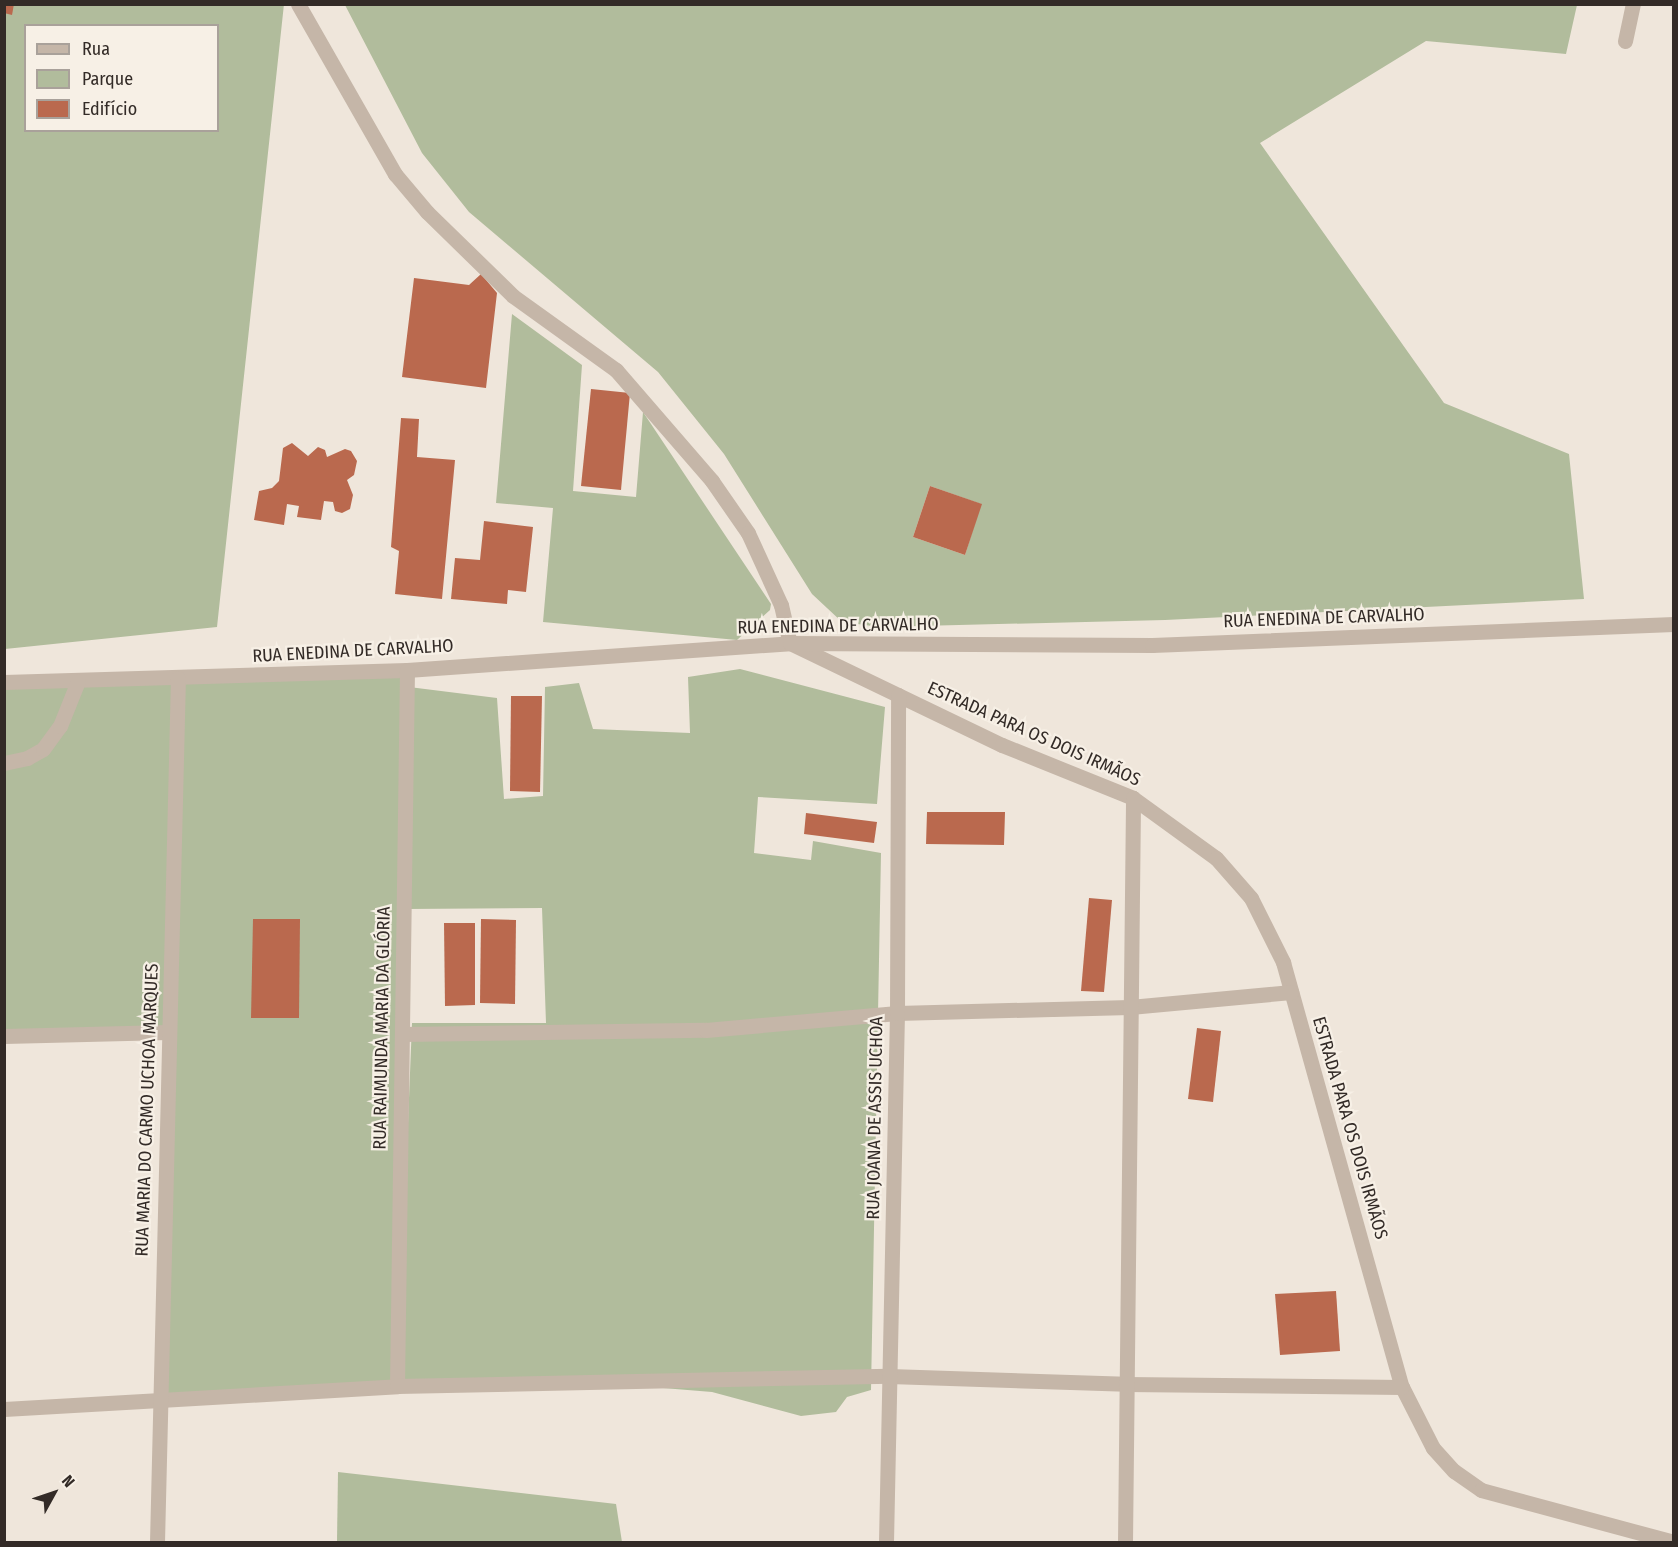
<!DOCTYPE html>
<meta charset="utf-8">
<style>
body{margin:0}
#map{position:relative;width:1678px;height:1547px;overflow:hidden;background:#efe6db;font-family:"Fira Sans Condensed",sans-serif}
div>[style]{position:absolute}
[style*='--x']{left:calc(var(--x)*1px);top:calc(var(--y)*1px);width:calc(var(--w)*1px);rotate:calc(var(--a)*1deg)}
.green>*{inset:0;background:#b1bc9c}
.building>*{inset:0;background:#ba694e}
.minor>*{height:15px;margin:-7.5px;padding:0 7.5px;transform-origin:7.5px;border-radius:7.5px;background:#c5b6a8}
span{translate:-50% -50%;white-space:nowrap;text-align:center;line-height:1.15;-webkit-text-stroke:4.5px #f7f0e6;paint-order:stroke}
.street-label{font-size:18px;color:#332b27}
.frame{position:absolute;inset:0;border:6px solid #332b27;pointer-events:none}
.legend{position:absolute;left:24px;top:24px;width:195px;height:108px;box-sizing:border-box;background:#f7f0e6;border:2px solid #a9a19a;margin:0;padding:8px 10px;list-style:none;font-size:18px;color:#332b27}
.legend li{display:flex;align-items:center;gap:12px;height:30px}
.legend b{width:30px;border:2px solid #a9a19a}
.north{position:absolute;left:24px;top:1463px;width:60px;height:60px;-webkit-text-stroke:4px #f7f0e6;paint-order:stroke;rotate:50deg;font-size:16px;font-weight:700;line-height:24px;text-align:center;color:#332b27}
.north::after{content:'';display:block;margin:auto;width:21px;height:27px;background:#332b27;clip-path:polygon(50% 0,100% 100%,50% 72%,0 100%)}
</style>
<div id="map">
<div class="green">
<div style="clip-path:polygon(evenodd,284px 4px,217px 627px,5px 649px,4px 5px,284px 4px,26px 26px,218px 26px,218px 130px,26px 130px,26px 26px)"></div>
<div style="clip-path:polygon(evenodd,345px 5px,1577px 5px,1566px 54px,1426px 41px,1260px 143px,1444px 403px,1569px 454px,1584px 599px,1165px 620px,880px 627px,842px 622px,812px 594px,724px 454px,658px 372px,469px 212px,422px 153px,345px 5px,930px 486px,981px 504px,965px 555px,913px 537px,930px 486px)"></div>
<div style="clip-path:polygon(512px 314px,582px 365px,573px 491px,636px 497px,643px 412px,771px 604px,770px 610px,737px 640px,543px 622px,553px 508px,496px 503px)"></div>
<div style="clip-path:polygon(740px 669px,885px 707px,877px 804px,758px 797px,754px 853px,811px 860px,813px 841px,881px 853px,871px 1390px,847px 1397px,836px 1412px,801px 1416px,712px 1392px,614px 1384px,159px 1399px,168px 1033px,5px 1036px,4px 682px,407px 670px,398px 1374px,412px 1023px,546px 1023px,542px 908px,406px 909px,409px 687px,497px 698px,504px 799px,543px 796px,545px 687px,579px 683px,593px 729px,690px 733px,688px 677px)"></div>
<div style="clip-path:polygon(338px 1472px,616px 1504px,622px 1542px,337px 1542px)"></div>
</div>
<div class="building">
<div style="clip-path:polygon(4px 4px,14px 4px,12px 15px,4px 13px)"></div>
<div style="clip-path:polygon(481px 274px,497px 293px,486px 388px,402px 377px,414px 278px,469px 285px)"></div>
<div style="clip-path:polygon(591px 389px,630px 393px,621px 490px,581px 486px)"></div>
<div style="clip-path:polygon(401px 418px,419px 419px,417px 457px,455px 460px,442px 599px,395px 594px,399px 551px,391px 547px)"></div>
<div style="clip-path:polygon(292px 443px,308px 456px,318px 447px,325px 450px,327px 457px,345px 449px,351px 451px,357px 461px,354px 475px,347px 480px,353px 495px,350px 509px,342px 513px,335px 511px,333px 502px,324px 501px,321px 520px,297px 517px,299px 506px,287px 504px,284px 525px,254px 520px,259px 491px,272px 488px,279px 481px,283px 448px)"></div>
<div style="clip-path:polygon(930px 486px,982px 504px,965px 555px,913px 537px)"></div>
<div style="clip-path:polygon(484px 521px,533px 527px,526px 592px,508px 590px,507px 604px,451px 599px,455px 558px,480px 560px)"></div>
<div style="clip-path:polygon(511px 696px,542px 696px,540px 792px,510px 791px)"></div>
<div style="clip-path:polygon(927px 812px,1005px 812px,1004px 845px,926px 844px)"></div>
<div style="clip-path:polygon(806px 813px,877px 822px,874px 843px,804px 834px)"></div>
<div style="clip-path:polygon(1089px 898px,1112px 900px,1104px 992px,1081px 991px)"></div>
<div style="clip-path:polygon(253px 919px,300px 919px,299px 1018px,251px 1018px)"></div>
<div style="clip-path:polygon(481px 919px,516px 920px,515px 1004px,480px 1003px)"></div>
<div style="clip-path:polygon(444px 923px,475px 923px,475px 1005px,445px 1006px)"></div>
<div style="clip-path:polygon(1197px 1028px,1221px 1031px,1213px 1102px,1188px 1099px)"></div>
<div style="clip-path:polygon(1336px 1291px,1340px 1351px,1280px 1355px,1275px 1294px)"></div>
</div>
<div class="minor">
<div style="--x:298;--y:4;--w:196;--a:60.3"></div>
<div style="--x:395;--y:174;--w:50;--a:49.9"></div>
<div style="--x:427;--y:212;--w:120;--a:44.3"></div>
<div style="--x:513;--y:296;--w:127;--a:35.7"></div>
<div style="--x:616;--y:370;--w:147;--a:49.1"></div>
<div style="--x:712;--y:481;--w:63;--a:55.3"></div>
<div style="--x:748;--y:533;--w:79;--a:65.4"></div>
<div style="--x:781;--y:605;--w:39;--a:77"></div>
<div style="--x:790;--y:643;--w:235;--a:25.7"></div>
<div style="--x:1002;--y:745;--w:141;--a:22"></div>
<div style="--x:1133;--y:798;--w:102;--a:35.9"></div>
<div style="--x:1216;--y:858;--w:53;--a:48.8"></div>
<div style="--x:1251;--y:898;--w:72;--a:63.4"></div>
<div style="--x:1283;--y:962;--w:441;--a:74.4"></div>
<div style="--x:1402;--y:1387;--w:68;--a:63.1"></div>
<div style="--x:1433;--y:1448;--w:31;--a:48"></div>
<div style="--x:1454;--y:1471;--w:33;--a:35"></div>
<div style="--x:1481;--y:1490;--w:200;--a:15.1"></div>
<div style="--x:1625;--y:41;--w:38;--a:-78"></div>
<div style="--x:4;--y:682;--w:403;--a:-1.7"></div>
<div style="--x:407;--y:670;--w:384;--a:-4"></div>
<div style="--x:790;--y:643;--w:362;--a:0.3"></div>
<div style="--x:1152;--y:645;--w:522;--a:-2.3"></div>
<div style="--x:4;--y:763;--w:24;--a:-12"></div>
<div style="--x:27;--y:758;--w:18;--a:-29"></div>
<div style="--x:43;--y:749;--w:29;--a:-54"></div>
<div style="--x:60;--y:726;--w:48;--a:-68.2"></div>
<div style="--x:402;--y:1034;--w:304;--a:-0.8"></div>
<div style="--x:706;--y:1030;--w:192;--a:-5.1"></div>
<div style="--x:897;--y:1013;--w:233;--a:-1.5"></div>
<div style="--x:1130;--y:1007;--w:162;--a:-5.3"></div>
<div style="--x:4;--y:1036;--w:164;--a:-1.4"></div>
<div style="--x:397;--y:1386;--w:716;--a:-89.2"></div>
<div style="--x:4;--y:1409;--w:394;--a:-3.3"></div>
<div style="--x:397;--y:1386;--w:492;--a:-1.2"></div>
<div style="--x:889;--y:1376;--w:236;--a:1.9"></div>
<div style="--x:1125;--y:1384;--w:277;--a:0.6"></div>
<div style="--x:157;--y:1542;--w:864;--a:-88.61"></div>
<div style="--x:886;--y:1542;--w:529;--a:-88.81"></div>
<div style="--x:897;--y:1013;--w:318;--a:-89.8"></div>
<div style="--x:1125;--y:1542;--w:744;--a:-89.38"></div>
</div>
<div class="street-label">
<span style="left:1324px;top:618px;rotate:-2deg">RUA ENEDINA DE CARVALHO</span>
<span style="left:838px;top:626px;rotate:-1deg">RUA ENEDINA DE CARVALHO</span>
<span style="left:353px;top:651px;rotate:-3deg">RUA ENEDINA DE CARVALHO</span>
<span style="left:1034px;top:734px;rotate:24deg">ESTRADA PARA OS DOIS IRMÃOS</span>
<span style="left:382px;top:1028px;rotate:-89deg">RUA RAIMUNDA MARIA DA GLÓRIA</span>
<span style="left:147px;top:1110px;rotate:-88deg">RUA MARIA DO CARMO UCHOA MARQUES</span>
<span style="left:875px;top:1118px;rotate:-89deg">RUA JOANA DE ASSIS UCHOA</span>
<span style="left:1350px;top:1128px;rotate:74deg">ESTRADA PARA OS DOIS IRMÃOS</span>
</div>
<div class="frame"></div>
<ul class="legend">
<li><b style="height:8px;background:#c5b6a8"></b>Rua</li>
<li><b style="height:16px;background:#b1bc9c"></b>Parque</li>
<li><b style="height:16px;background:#ba694e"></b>Edifício</li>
</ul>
<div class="north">N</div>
</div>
